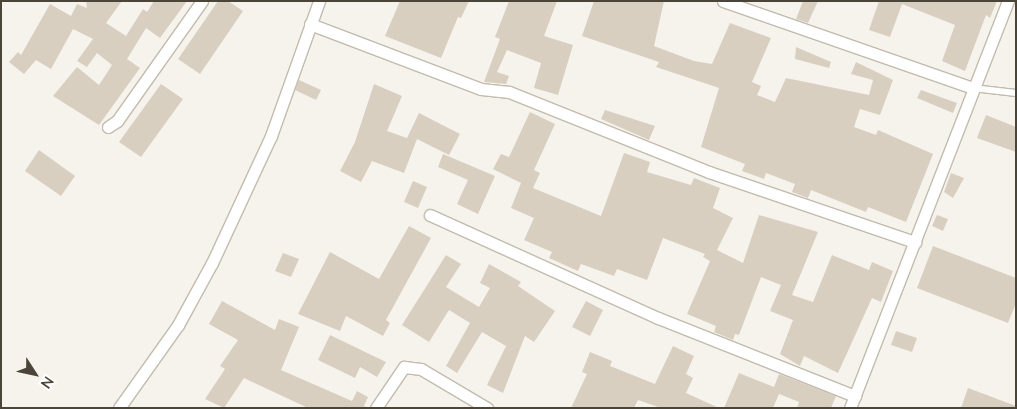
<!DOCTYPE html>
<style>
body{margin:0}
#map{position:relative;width:1017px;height:409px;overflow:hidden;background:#f6f3ec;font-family:Lato,sans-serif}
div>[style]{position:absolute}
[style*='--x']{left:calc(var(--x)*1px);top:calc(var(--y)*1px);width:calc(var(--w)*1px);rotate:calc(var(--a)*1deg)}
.building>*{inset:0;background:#d8cfc1}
.roads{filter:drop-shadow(1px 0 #c2bbae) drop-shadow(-1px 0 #c2bbae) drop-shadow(0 1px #c2bbae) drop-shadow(0 -1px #c2bbae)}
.service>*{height:5.5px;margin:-2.75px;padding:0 2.75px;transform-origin:2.75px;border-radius:2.75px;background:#fff}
.minor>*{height:11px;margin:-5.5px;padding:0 5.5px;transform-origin:5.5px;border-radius:5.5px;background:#fff}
span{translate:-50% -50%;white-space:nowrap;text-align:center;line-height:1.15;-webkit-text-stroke:4.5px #fff;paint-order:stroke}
.frame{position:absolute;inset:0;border:2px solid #4b4439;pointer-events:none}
.north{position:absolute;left:10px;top:349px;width:50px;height:50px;-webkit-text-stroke:4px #fff;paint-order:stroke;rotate:125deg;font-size:14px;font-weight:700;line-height:20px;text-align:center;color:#4b4439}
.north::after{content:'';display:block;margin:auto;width:18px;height:22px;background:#4b4439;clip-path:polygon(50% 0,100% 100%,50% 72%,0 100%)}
</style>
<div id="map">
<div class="building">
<div style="clip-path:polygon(86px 1px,122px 1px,106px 23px,126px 36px,143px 9px,147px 12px,154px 1px,187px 1px,160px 38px,146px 28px,127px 59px,140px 68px,99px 125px,53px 96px,77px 67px,99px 85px,112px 65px,97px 53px,87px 67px,77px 61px,93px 39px,73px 29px,51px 69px,36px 60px,24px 74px,9px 62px,18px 52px,21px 55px,50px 4px,71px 16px,77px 4px,87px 8px)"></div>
<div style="clip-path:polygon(218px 1px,228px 1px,243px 11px,200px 74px,178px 59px)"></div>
<div style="clip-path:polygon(400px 1px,469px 1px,461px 18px,458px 17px,441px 58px,385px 36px)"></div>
<div style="clip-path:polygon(509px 1px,557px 1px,544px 36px,573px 45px,558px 95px,534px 88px,541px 63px,507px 50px,497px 72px,509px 76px,506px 84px,484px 82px,500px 39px,495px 37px)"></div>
<div style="clip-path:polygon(594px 1px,664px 1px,654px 46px,694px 61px,712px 64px,730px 23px,771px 38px,752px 82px,761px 86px,757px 95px,775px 102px,786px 78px,869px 95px,873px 80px,851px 74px,856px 62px,893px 80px,880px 115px,860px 109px,854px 127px,876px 135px,878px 130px,933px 154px,906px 222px,868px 207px,866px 212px,811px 190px,808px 198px,792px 192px,795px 184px,766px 173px,764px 179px,742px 171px,745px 164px,701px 147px,719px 88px,656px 67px,659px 62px,582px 36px)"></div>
<div style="clip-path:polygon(803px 1px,818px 1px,808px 23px,796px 19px)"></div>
<div style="clip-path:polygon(879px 1px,997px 1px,990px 18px,986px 15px,965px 71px,942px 61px,955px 25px,902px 4px,890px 37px,869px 30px)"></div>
<div style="clip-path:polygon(796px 47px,831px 62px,829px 68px,795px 59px)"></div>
<div style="clip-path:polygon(299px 80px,321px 90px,316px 100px,295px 90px)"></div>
<div style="clip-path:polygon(161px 84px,183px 99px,141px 157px,119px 142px)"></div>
<div style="clip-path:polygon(374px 84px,402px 96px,387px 131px,407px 138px,419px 113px,460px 134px,449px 155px,417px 139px,404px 173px,372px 161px,361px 182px,340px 171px,355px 142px)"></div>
<div style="clip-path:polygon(921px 90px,957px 103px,953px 113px,917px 98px)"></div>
<div style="clip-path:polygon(605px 110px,655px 126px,649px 140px,601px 119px)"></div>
<div style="clip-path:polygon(530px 112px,555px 124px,534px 170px,540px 173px,533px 188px,601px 216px,624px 153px,650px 162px,647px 172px,691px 185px,694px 178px,720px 188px,713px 208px,733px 218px,717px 250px,743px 263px,759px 215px,818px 232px,792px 295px,813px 302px,832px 255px,869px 270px,872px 262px,893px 271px,881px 302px,872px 298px,838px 373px,804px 356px,800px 366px,780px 354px,793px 320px,770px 311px,781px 285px,761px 277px,739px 335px,735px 334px,733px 340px,714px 332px,716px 326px,687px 314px,710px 261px,703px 257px,705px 254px,663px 238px,647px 280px,617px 269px,614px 276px,581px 264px,578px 271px,549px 258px,552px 252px,524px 240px,534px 218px,511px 208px,521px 183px,493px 169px,501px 154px,509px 157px)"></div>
<div style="clip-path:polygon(986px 115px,1016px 127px,1016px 152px,977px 138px)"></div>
<div style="clip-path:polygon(39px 150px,75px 176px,61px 196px,25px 171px)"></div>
<div style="clip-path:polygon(443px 154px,495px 176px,478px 214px,457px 204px,468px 180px,438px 167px)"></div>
<div style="clip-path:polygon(951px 173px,964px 178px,953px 198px,944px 192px)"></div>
<div style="clip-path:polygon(413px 181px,427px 187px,418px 208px,404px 202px)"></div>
<div style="clip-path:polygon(937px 215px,948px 219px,943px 231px,932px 226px)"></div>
<div style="clip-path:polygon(409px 226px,431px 238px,386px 320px,390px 323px,383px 336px,346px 316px,340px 331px,298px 314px,330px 252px,379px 279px)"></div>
<div style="clip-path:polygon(933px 246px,1016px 278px,1016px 303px,1008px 323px,917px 288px)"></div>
<div style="clip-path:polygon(283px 253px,299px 259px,291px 277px,275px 271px)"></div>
<div style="clip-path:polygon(446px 255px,461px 264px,446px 287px,479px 307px,490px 288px,480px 283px,489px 264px,521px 282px,518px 286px,555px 311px,534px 342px,525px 336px,503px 393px,487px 385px,506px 346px,482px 332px,457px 373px,446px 366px,470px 323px,449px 310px,429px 342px,402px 325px)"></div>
<div style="clip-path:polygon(222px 301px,275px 330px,279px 319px,299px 327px,281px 370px,352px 401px,357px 391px,368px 397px,364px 406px,368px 408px,308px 408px,244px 378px,224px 408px,205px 399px,225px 369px,220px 366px,238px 340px,209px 324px)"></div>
<div style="clip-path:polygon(586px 301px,603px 310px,590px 336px,572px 327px)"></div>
<div style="clip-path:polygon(896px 331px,917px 338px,912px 352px,891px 345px)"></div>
<div style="clip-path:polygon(330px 335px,386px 362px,377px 377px,360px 367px,355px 378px,318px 360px)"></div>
<div style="clip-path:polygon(673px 346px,694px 356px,686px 374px,693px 378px,686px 393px,719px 408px,661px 408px,638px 400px,634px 408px,571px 408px,587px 374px,582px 372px,590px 352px,612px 361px,610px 366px,655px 384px)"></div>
<div style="clip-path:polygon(739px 373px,774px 387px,779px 374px,836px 396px,831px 408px,797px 408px,799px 402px,779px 394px,773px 408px,724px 408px)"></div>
<div style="clip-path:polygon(968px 388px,1016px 406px,1016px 408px,961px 408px)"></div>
</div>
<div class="roads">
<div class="service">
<div style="--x:973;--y:88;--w:43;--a:6.6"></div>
</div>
<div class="minor">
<div style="--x:723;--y:1;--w:265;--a:19.2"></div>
<div style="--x:310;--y:24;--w:183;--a:20.8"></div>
<div style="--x:481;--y:89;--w:28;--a:6"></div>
<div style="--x:509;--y:92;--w:215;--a:21.8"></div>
<div style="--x:709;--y:172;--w:218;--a:18.8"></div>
<div style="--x:108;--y:127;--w:11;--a:-34"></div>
<div style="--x:117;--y:121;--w:147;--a:-54.7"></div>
<div style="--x:430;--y:215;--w:250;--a:24.3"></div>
<div style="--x:658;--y:318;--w:212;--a:21.6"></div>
<div style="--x:119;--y:408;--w:102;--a:-54.6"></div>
<div style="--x:178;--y:325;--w:71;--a:-61.3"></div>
<div style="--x:212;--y:263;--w:140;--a:-65.1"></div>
<div style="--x:271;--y:136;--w:143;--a:-70.4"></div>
<div style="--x:376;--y:408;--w:50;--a:-55.7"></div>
<div style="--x:404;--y:367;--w:17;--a:7"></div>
<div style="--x:421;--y:369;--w:77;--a:30.6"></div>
<div style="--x:850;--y:408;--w:437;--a:-68.8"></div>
</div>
</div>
<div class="frame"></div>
<div class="north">N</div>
</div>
